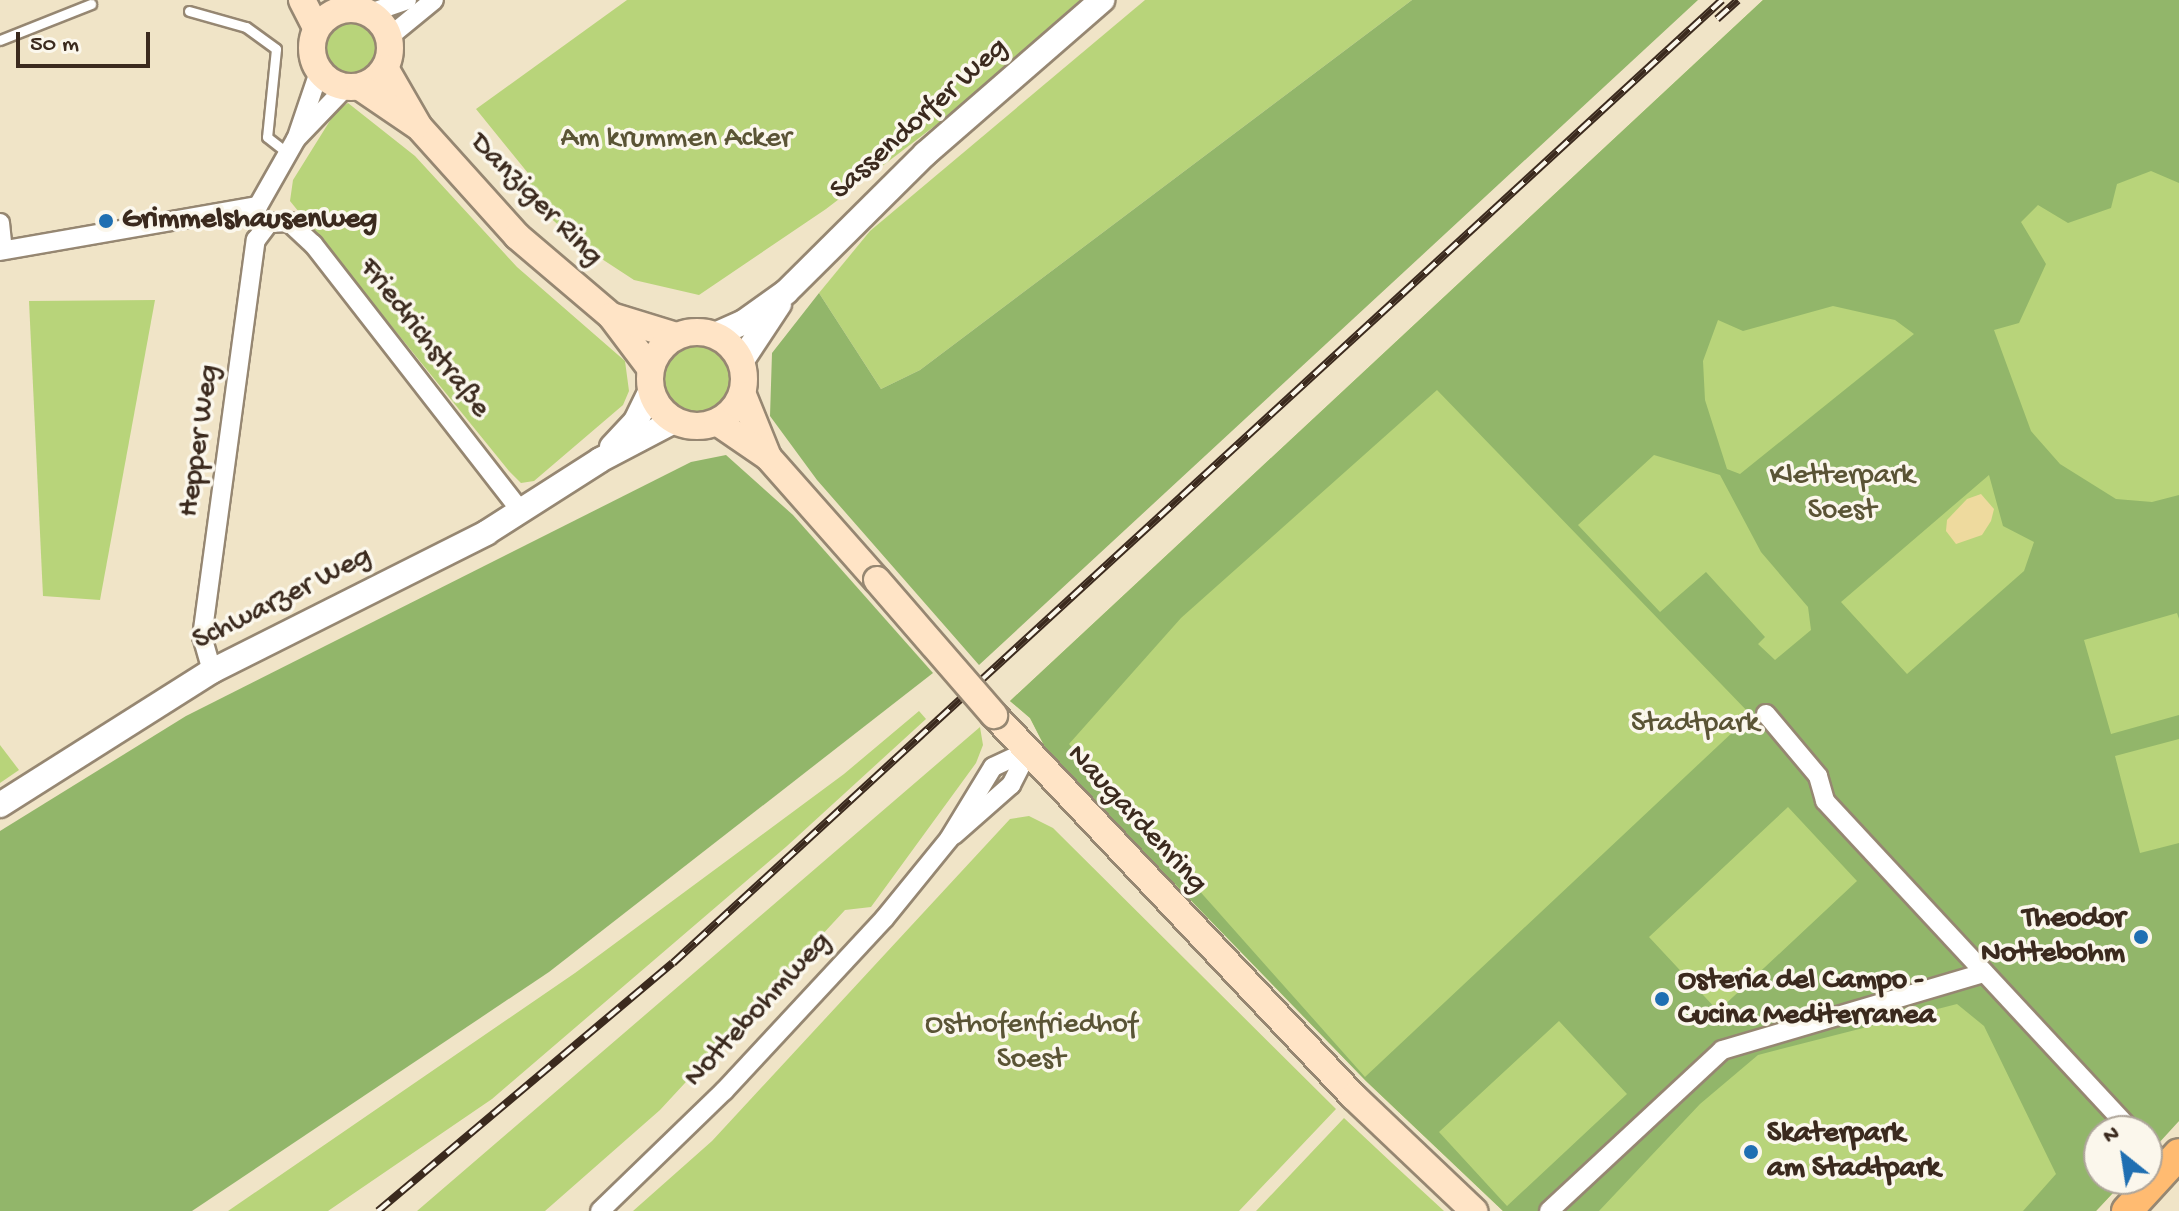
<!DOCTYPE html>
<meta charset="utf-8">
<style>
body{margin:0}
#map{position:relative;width:2179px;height:1211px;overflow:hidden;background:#f0e4c7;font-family:"Gochi Hand",sans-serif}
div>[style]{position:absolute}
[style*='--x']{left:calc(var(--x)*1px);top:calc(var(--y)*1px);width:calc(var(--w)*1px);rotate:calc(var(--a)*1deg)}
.green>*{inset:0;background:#b8d47a}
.round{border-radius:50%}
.forest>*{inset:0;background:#92b66a}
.sand>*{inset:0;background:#eeda9e}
.roads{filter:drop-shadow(2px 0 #968772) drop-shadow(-2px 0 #968772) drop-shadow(0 2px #968772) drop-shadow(0 -2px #968772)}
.service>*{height:9px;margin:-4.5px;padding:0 4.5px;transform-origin:4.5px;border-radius:4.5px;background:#fff}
.minor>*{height:18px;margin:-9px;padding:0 9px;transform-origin:9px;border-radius:9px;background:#fff}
.tertiary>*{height:24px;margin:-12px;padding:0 12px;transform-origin:12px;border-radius:12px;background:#fff}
.secondary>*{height:26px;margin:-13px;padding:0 13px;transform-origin:13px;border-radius:13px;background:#ffe4c6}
.secondary>.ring{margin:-13px;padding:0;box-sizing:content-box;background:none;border:26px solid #ffe4c6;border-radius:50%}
.primary>*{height:30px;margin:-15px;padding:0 15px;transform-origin:15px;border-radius:15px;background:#ffbb71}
.rail>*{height:8px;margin-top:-4px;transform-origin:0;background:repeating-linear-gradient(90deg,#fbf7ec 0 15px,#3b2a1e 0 30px);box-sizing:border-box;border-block:2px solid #3b2a1e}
.bridges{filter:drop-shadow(2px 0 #968772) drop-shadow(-2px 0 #968772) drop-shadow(0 2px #968772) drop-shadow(0 -2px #968772)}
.secondary-bridge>*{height:26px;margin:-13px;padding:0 13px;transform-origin:13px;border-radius:13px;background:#ffe4c6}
.dots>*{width:22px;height:22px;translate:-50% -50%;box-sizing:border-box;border:4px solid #fbf7ec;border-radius:50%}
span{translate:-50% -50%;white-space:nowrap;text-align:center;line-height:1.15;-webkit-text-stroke:7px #fbf7ec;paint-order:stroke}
.street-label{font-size:30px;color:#3b2a1e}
.park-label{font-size:30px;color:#5a5435}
.poi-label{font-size:30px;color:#3b2a1e;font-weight:700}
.left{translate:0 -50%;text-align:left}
.right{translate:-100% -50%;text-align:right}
.north{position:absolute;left:2083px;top:1115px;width:80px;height:80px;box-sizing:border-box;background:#fbf7ec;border:2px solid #aea59a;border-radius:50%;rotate:330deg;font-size:22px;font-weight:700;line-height:32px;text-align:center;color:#3b2a1e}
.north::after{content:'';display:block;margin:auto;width:28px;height:36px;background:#1f6fb2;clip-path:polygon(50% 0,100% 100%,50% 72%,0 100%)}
.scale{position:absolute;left:16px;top:32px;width:134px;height:36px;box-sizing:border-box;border:4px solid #3b2a1e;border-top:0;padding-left:10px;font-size:24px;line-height:28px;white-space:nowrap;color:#3b2a1e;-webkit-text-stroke:6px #fbf7ec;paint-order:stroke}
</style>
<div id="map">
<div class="green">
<div style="clip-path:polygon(627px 0,1080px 0,953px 112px,826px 209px,699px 295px,634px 280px,582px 246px,518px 189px,532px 178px,476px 109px)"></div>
<div style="clip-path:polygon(1145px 0,1412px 0,920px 370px,881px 389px,819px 293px,870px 231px)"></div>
<div style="clip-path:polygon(1763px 0,2179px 0,2179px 1121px,2147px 1131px,2099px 1131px,2099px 1179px,2126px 1179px,2096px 1211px,1503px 1211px,1366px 1081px,1048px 753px,1030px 718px,1010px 701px)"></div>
<div class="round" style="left:321px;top:19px;width:58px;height:58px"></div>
<div style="clip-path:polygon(348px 103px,415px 156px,517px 267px,625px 361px,629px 391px,623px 405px,534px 481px,521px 483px,509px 471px,290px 201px,293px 180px,336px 111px)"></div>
<div style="clip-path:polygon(155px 300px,100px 600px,43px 596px,29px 301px)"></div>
<div class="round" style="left:659px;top:341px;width:78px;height:78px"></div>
<div style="clip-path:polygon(919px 711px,926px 719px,787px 846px,492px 1099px,328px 1211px,228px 1211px,575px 973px,844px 774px)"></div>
<div style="clip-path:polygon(980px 727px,983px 745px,976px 763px,871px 907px,845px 910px,660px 1110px,545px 1211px,417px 1211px)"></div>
<div style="clip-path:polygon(0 745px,19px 770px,0 783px)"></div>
<div style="clip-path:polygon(1029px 816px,1053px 828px,1336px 1109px,1239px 1211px,633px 1211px,712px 1141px,1010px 819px)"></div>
<div style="clip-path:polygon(1344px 1118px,1392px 1163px,1444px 1211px,1256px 1211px)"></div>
</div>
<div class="forest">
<div style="clip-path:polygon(1412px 0,1698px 0,979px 665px,817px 480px,770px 416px,772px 353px,819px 293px,881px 389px,920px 370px)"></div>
<div style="clip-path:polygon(evenodd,1763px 0,2179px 0,2179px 183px,2151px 171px,2117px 184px,2111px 208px,2068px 223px,2038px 205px,2021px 222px,2046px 264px,2019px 323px,1994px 330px,2031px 431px,2060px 464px,2116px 499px,2152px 502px,2179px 495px,2179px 619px,2177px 613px,2084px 640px,2111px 734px,2179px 715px,2179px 739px,2115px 756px,2140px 853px,2179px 843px,2179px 1121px,2147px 1156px,2147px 1131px,2099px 1131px,2099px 1179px,2126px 1179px,2096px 1211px,2023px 1211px,2056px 1174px,1984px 1026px,1957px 1004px,1758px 1055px,1700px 1104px,1599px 1211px,1503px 1211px,1366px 1081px,1048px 753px,1030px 718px,1010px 701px,1763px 0,1833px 306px,1895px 320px,1914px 334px,1740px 474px,1727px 469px,1705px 400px,1703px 361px,1718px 320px,1743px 331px,1833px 306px,1763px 0,1437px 390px,1751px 715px,1365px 1077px,1069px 744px,1181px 618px,1437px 390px,1763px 0,1654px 455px,1720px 475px,1761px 552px,1808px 607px,1811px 630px,1775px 660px,1758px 644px,1765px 637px,1706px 572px,1660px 612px,1578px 525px,1654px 455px,1763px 0,1989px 475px,2003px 526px,2034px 542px,2024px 571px,1907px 674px,1841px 602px,1989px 475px,1763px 0,1788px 807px,1857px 881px,1718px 1011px,1649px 937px,1788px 807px,1763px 0,1559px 1021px,1627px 1094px,1507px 1206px,1439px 1132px,1559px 1021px)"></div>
<div style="clip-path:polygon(726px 455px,793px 515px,933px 673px,549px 972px,192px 1211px,0 1211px,0 831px,186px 716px,691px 462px)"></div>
</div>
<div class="sand">
<div style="clip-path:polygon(1981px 494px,1994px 509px,1991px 521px,1982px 535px,1956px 544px,1946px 531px,1947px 520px,1967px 499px)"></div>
</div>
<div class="roads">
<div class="service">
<div style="--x:189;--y:11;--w:59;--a:15.7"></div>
<div style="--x:246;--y:27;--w:37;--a:36"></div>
<div style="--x:276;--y:49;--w:88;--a:95.8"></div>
<div style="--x:267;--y:137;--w:28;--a:38"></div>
<div style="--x:0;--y:40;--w:98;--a:-21.6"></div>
</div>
<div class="minor">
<div style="--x:370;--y:13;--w:39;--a:-19"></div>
<div style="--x:389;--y:37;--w:58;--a:-39.4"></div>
<div style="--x:297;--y:137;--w:69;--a:-71.3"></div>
<div style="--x:0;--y:223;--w:27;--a:84"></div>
<div style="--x:0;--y:251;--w:262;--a:-9.9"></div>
<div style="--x:258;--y:206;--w:77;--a:-60.4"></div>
<div style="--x:296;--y:139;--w:71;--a:-46.1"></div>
<div style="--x:212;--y:671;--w:35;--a:-106"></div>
<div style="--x:202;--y:637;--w:401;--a:-82.3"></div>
<div style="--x:256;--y:240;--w:21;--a:-53"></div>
<div style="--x:269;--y:223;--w:20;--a:-3"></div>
<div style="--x:289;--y:222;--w:33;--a:43"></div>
<div style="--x:313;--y:244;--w:338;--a:52.1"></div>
<div style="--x:1766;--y:714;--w:81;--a:50"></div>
<div style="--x:1818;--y:776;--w:26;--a:74"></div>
<div style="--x:1825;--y:801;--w:451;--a:47.1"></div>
<div style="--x:954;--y:835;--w:76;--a:-41.3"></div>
<div style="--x:1011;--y:785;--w:38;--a:-63"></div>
<div style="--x:2147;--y:1147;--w:28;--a:45"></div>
<div style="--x:600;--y:1211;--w:173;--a:-44.1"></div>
<div style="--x:724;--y:1091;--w:235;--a:-47.1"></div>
<div style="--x:884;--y:919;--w:103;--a:-50.9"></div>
<div style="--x:949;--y:839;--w:84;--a:-58.6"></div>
<div style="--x:993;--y:767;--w:38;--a:-25"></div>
<div style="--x:1549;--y:1211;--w:236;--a:-42.9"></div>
<div style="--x:1722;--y:1050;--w:272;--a:-16.4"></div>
</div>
<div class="tertiary">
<div style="--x:715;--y:335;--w:32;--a:-24"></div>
<div style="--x:744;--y:322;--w:52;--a:-35.5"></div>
<div style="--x:786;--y:292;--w:196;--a:-44.8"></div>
<div style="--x:925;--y:154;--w:235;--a:-41"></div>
<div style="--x:742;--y:360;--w:67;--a:-56.5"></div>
<div style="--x:612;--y:447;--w:35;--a:-47"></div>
<div style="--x:636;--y:421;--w:34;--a:-64"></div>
<div style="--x:0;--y:805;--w:251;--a:-32.3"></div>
<div style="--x:212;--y:671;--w:307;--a:-26.7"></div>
<div style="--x:486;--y:533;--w:135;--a:-32.6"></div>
<div style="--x:600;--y:460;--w:84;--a:-27.8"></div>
</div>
<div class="secondary">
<div style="--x:302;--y:0;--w:31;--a:63"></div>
<div class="ring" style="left:312px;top:9px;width:52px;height:52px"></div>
<div style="--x:385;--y:68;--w:68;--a:60"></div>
<div style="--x:419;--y:127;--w:147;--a:48"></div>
<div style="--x:517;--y:236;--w:123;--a:40.4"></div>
<div style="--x:611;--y:316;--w:66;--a:53"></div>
<div style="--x:360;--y:87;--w:68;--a:34.2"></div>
<div style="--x:611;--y:316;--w:68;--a:17.1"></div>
<div class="ring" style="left:650px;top:332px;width:68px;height:68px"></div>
<div style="--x:743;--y:395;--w:67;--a:68"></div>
<div style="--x:768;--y:457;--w:164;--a:48.5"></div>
<div style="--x:717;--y:422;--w:62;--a:34.5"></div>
<div style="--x:994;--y:715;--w:525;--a:46.7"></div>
<div style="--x:1354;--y:1097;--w:166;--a:43.5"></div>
</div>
<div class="primary">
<div style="--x:2127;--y:1211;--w:77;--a:-47.6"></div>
</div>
</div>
<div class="rail">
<div style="--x:1717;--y:19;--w:28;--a:-42"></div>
<div style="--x:378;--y:1211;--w:385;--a:-40.1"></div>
<div style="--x:673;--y:963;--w:1424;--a:-42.55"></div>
</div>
<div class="bridges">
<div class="secondary-bridge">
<div style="--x:877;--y:580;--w:179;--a:49.1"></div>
</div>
</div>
<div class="dots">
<div style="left:106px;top:221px;background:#1f6fb2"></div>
<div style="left:2141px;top:937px;background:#1f6fb2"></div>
<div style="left:1662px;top:999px;background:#1f6fb2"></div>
<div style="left:1751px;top:1152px;background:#1f6fb2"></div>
</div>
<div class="street-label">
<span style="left:920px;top:120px;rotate:-42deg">Sassendorfer Weg</span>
<span style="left:535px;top:201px;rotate:45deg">Danziger Ring</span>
<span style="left:423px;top:339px;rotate:52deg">Friedrichstraße</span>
<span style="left:201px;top:441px;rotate:-82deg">Hepper Weg</span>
<span style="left:283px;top:600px;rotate:-27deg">Schwarzer Weg</span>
<span style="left:1136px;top:820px;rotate:47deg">Naugardenring</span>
<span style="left:759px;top:1011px;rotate:-47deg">Nottebohmweg</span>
</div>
<div class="park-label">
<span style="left:676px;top:140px">Am krummen Acker</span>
<span style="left:1842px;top:494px">Kletterpark<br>Soest</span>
<span style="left:1695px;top:725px">Stadtpark</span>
<span style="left:1031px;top:1043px">Osthofenfriedhof<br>Soest</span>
</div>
<div class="poi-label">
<span class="left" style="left:122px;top:221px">Grimmelshausenweg</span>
<span class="right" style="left:2125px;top:937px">Theodor<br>Nottebohm</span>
<span class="left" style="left:1678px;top:999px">Osteria del Campo -<br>Cucina Mediterranea</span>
<span class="left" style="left:1767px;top:1152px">Skaterpark<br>am Stadtpark</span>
</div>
<div class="north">N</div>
<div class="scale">50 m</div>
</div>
